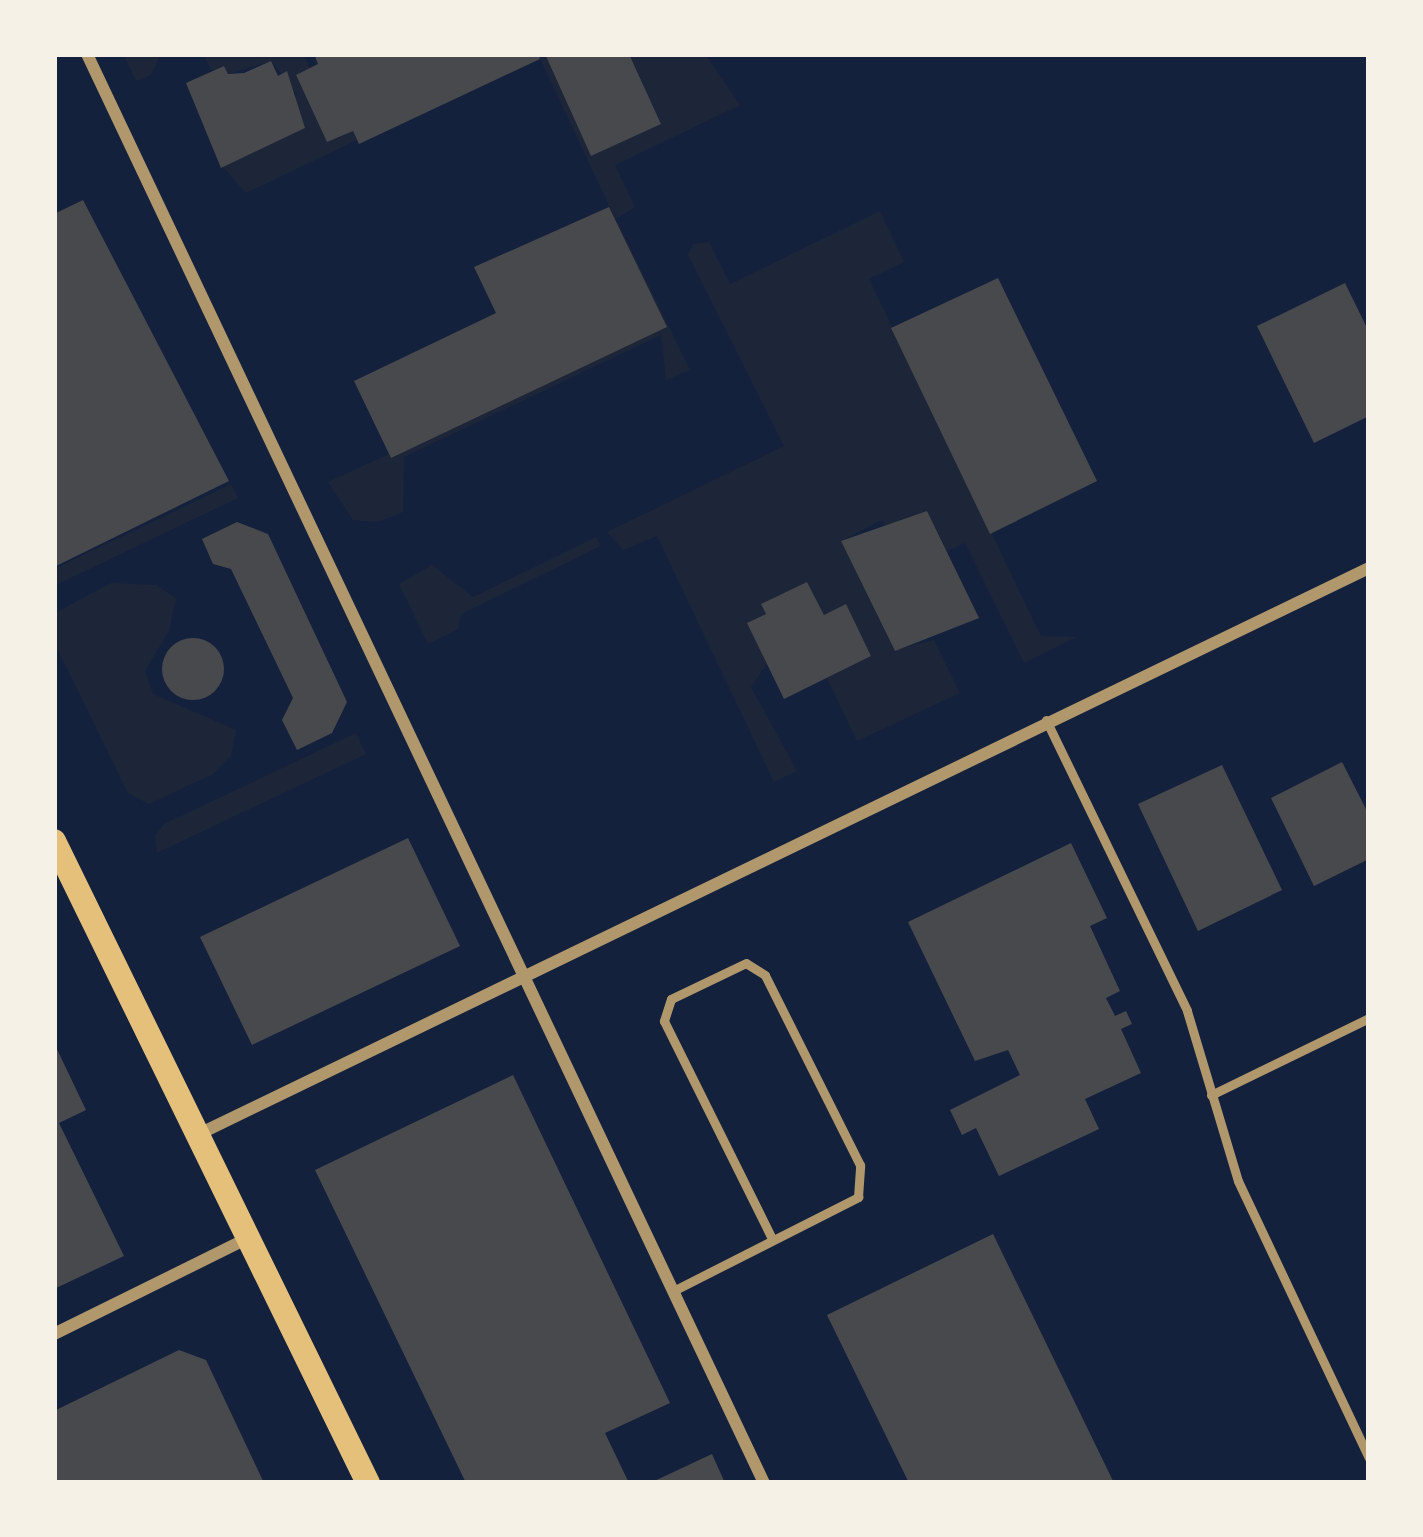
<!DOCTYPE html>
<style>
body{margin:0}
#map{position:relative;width:1423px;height:1537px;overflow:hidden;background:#14213d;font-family:"Noto Serif",serif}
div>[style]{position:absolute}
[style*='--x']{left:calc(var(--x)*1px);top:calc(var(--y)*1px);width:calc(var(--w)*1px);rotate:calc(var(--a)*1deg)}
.green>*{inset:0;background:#1d2539}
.building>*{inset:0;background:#48494c}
.round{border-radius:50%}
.service>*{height:9px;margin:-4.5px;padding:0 4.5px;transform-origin:4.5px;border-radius:4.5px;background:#b1986c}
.minor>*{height:12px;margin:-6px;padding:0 6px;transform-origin:6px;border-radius:6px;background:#b1986c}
.secondary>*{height:24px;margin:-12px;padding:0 12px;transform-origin:12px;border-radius:12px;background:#e5c07b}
span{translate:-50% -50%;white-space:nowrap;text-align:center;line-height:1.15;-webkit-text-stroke:9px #f6f1e7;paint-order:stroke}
.frame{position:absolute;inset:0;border:57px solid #f6f1e7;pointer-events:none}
</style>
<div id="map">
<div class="green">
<div style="clip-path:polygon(161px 54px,151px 75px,136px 81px,124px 55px)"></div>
<div style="clip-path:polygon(203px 54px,303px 54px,310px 68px,296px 76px,327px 141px,353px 131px,357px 140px,246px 193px,223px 167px,304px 128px,290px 99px,298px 95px,271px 61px,228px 74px,224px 66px,212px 71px)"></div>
<div style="clip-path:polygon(538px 54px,545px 54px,591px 156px,661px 124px,630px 55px,705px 54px,740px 105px,615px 165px,635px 207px,616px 219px,690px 370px,666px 380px,661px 335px,404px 457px,403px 512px,378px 522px,353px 520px,328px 482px,666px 327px)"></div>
<div style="clip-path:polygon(880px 211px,904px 262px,869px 279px,1041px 636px,1076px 637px,1024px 663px,965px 543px,947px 551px,927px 511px,888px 530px,882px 520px,841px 541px,894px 650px,934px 640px,960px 693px,857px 741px,827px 678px,871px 656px,846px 605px,824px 615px,807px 582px,762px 604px,766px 614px,748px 623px,767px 664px,751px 687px,797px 771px,774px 782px,657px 536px,623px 550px,607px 532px,784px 446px,688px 255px,693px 244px,709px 242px,730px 284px)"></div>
<div style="clip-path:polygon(231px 484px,238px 498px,54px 586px,54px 569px)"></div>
<div style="clip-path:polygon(596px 537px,601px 546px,461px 614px,458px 629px,428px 644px,399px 584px,432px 565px,473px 597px)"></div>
<div style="clip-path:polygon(111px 583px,156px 585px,176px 598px,169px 631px,145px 671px,153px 694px,236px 730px,231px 756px,213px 774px,149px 804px,128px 793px,54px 642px,55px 613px)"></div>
<div style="clip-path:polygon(356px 733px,366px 754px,157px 853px,155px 836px,164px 824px)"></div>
</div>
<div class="building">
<div style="clip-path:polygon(314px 54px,538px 54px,540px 59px,359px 144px,353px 131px,327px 142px,296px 75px,318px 64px)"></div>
<div style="clip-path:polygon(545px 54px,629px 54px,661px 124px,591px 156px)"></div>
<div style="clip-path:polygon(271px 61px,278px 76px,287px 71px,305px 128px,221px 168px,186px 83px,224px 66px,228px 74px,244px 73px)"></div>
<div style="clip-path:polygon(83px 200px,229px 481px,54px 567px,54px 214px)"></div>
<div style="clip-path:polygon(609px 207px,667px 327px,391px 458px,354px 381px,496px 313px,474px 267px)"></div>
<div style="clip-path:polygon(998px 278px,1097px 481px,990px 534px,891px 328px)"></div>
<div style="clip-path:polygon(1345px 283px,1369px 332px,1369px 416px,1314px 443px,1257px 326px)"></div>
<div style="clip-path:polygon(927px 511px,979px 618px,895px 651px,841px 541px)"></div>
<div style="clip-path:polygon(237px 522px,268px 534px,347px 702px,332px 733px,297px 750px,282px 720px,293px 698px,231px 569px,213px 564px,202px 539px)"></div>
<div style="clip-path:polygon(807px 582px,824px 615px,846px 604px,871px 656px,784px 699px,747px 623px,766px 614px,761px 604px)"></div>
<div class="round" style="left:162px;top:638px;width:62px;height:62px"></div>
<div style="clip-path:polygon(1342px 762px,1369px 815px,1369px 859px,1314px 886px,1271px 798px)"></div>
<div style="clip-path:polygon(1222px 765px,1282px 890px,1198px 931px,1138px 804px)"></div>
<div style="clip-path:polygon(408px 838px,460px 946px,252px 1045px,200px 937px)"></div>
<div style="clip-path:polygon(1071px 843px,1107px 918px,1090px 926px,1120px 991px,1106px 998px,1115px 1016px,1126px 1011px,1132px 1024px,1121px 1029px,1141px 1073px,1085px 1099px,1099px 1129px,999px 1176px,976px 1128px,962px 1135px,950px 1110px,1020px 1075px,1008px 1050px,975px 1061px,908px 922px)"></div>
<div style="clip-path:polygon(54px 1043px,86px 1110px,59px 1123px,124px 1256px,54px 1289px)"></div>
<div style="clip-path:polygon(513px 1075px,670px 1403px,605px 1433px,629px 1483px,466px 1483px,315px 1170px)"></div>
<div style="clip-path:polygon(993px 1234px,1114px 1483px,909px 1483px,827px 1315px)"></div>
<div style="clip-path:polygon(179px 1350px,206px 1360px,264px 1483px,54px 1483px,54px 1411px)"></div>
<div style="clip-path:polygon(712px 1454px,725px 1483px,650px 1483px)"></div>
</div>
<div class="service">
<div style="--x:1046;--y:720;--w:323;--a:64.1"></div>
<div style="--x:1187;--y:1011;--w:177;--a:73.3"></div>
<div style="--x:1238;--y:1181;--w:306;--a:64.7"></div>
<div style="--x:1211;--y:1095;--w:176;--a:-26"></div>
<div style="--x:673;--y:1291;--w:208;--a:-26.9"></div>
<div style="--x:858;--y:1197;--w:32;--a:-86"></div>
<div style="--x:860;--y:1165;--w:212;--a:-116.6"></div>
<div style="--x:765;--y:975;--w:22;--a:-148"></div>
<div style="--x:746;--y:963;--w:83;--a:154.4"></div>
<div style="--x:671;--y:999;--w:23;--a:108"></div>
<div style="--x:664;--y:1021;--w:243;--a:63.6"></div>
</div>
<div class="minor">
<div style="--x:87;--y:54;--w:1581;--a:64.65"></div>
<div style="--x:199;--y:1134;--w:1300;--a:-25.82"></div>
<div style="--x:54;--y:1334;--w:219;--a:-26.3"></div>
</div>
<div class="secondary">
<div style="--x:54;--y:841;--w:715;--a:63.94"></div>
</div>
<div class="frame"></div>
</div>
